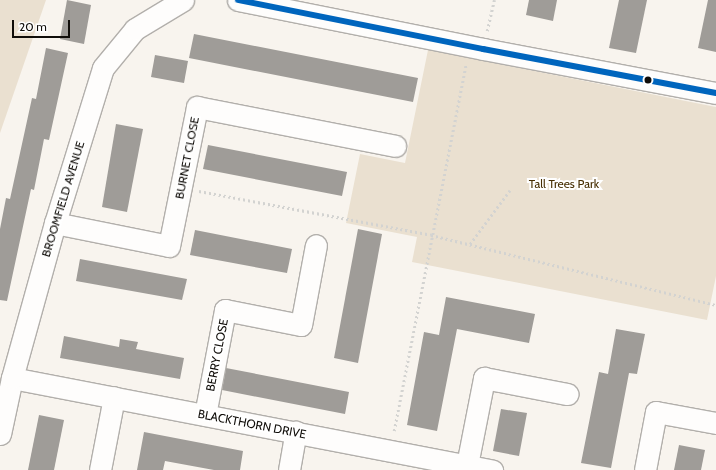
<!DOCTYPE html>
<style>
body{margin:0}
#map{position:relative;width:716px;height:470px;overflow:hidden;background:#f8f4ee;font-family:Cabin,sans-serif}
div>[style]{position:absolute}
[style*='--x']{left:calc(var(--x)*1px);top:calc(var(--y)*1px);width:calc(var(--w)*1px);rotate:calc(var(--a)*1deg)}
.green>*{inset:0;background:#eae0d0}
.building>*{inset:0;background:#9f9c98}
.path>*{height:2.5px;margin-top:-1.25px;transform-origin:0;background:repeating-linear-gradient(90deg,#d3d3d1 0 2px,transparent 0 5px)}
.roads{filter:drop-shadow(1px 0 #b2afab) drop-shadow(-1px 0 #b2afab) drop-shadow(0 1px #b2afab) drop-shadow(0 -1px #b2afab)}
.street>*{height:21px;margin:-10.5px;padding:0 10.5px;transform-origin:10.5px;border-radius:10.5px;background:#fefdfc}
.bus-1>*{height:6px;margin:-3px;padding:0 3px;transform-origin:3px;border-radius:3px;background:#0065bd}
.dots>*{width:11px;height:11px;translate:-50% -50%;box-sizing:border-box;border:2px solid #fff;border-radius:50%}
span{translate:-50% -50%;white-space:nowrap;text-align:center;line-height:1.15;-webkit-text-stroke:4px #fff;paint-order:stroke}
.street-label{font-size:12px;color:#100d09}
.park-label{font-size:12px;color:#462e02}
.scale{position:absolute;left:12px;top:20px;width:58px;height:18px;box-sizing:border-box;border:2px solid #100d09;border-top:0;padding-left:5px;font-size:12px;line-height:14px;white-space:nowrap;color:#100d09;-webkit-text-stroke:3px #fff;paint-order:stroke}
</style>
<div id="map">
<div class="green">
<div style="clip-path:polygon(0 0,46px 0,0 133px)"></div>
<div style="clip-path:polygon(428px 50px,716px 107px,716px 276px,707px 320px,412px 262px,417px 237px,346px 223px,360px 154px,405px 163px)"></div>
</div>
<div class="building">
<div style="clip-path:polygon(67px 0,91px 5px,84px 44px,60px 39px)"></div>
<div style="clip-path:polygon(529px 0,557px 0,553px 21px,526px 15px)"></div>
<div style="clip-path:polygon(619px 0,647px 0,636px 53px,609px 48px)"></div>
<div style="clip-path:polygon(708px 0,716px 0,716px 52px,698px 48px)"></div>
<div style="clip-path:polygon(194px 34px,418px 78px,413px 102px,189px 58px)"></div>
<div style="clip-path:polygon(46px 48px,68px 53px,49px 140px,44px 139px,34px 190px,31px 189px,7px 301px,0 300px,0 229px,6px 198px,10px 199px,32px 98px,36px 99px)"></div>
<div style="clip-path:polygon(155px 55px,188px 61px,184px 83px,151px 77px)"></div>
<div style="clip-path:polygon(116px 124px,143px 129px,127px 212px,102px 207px)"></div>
<div style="clip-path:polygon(208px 145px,347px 172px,342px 196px,203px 169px)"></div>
<div style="clip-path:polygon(358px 229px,382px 234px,358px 363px,334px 358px)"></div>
<div style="clip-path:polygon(195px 230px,292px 249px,287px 273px,190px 255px)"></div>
<div style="clip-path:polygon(80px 259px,187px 279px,182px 300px,76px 281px)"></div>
<div style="clip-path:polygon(446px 297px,535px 314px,529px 343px,457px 329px,437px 431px,407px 425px,424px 332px,439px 335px)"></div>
<div style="clip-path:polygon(616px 329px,645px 334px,637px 374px,629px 373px,611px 468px,581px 463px,599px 372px,608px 374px)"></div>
<div style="clip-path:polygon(64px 336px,119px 347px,120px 339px,138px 342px,136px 349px,184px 358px,180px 379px,60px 358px)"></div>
<div style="clip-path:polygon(226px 368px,349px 392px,345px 414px,222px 390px)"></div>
<div style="clip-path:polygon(501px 409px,527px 413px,519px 456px,493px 451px)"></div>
<div style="clip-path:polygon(39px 415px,64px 420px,54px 470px,28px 470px)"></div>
<div style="clip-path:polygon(144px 432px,243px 451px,240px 470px,214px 470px,165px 461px,163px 470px,137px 470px)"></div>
<div style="clip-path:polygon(679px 445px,705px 450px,701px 470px,674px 470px)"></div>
</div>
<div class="path">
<div style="--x:487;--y:31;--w:32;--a:-77"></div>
<div style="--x:199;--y:191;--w:236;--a:10.7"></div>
<div style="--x:431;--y:235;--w:293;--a:13.8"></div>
<div style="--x:470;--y:244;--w:67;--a:-53.5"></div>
<div style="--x:394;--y:431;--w:373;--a:-78.9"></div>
</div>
<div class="roads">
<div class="street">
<div style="--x:238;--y:0;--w:250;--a:11.3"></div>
<div style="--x:483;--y:49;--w:237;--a:10.7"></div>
<div style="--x:55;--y:223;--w:116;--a:11.4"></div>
<div style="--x:169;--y:246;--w:142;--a:-78.6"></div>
<div style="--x:197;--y:107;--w:202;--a:11.1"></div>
<div style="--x:12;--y:378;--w:489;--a:10.9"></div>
<div style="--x:205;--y:415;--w:107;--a:-79.2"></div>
<div style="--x:225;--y:310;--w:77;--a:11.2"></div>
<div style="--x:301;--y:325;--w:81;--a:-79.4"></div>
<div style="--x:0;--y:434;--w:57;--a:-77.9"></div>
<div style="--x:12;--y:378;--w:161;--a:-74.5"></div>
<div style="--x:55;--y:223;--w:162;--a:-72.8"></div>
<div style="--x:103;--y:68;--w:50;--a:-50.6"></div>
<div style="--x:135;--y:29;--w:56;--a:-31.1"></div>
<div style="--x:467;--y:465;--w:89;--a:-78.9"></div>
<div style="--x:484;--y:378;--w:85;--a:10.9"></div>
<div style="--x:100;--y:470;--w:74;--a:-79.1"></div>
<div style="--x:289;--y:470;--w:39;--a:-80"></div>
<div style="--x:645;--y:470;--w:59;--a:-79.3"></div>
<div style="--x:656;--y:412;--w:61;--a:10.4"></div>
</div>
</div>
<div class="bus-1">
<div style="--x:238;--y:0;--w:250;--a:11.3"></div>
<div style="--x:483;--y:49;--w:237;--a:10.7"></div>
</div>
<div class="dots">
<div style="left:648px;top:80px;background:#100d09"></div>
</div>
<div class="street-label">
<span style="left:187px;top:158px;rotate:-79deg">BURNET CLOSE</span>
<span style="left:63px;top:199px;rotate:-73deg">BROOMFIELD AVENUE</span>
<span style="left:217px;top:355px;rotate:-79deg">BERRY CLOSE</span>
<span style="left:252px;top:424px;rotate:11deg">BLACKTHORN DRIVE</span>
</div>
<div class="park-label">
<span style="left:564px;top:184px">Tall Trees Park</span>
</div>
<div class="scale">20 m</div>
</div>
